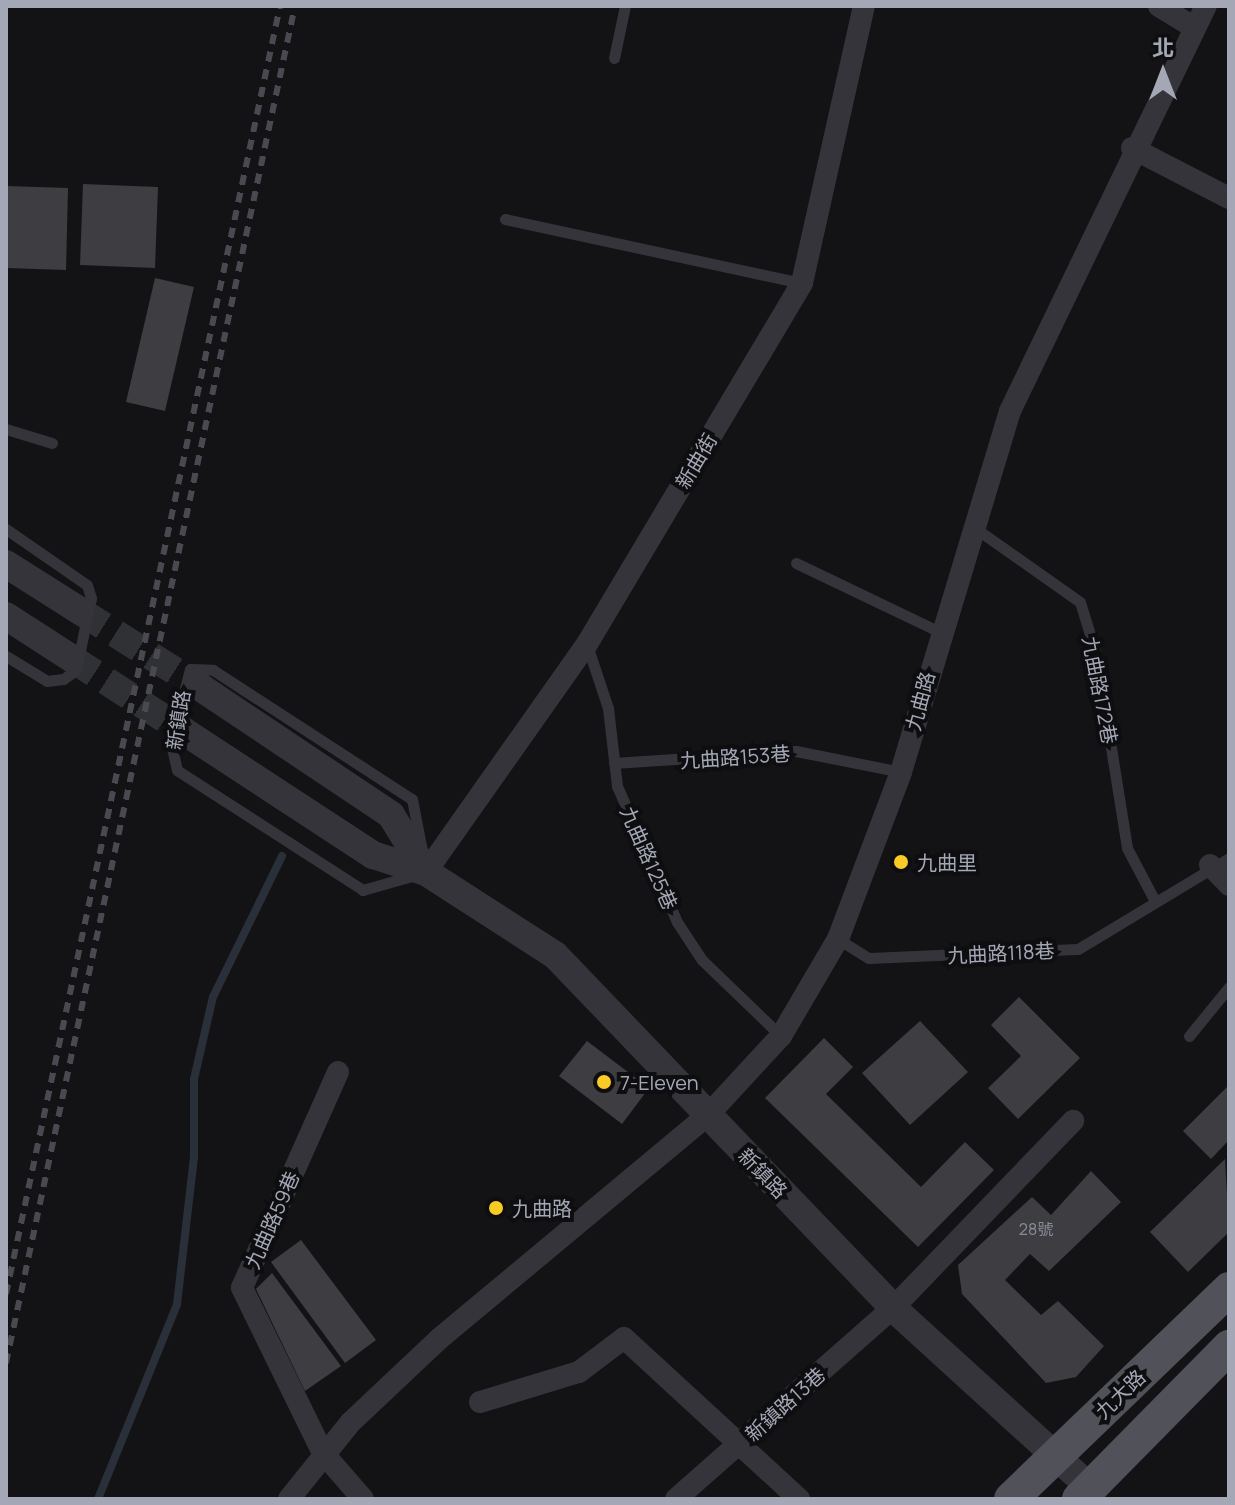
<!DOCTYPE html>
<meta charset="utf-8">
<style>
body{margin:0}
#map{position:relative;width:1235px;height:1505px;overflow:hidden;background:#131315;font-family:Manrope,"Noto Sans TC",sans-serif}
div>[style]{position:absolute}
[style*='--x']{left:calc(var(--x)*1px);top:calc(var(--y)*1px);width:calc(var(--w)*1px);rotate:calc(var(--a)*1deg)}
.stream>*{height:8px;margin:-4px;padding:0 4px;transform-origin:4px;border-radius:4px;background:#293039}
.building>*{inset:0;background:#3e3d42}
.tertiary-tunnel>*{height:28px;margin-top:-14px;transform-origin:0;background:repeating-linear-gradient(90deg,#303135 0 28px,transparent 0 42px)}
.service>*{height:11px;margin:-5.5px;padding:0 5.5px;transform-origin:5.5px;border-radius:5.5px;background:#34343a}
.minor>*{height:22px;margin:-11px;padding:0 11px;transform-origin:11px;border-radius:11px;background:#34343a}
.tertiary>*{height:28px;margin:-14px;padding:0 14px;transform-origin:14px;border-radius:14px;background:#34343a}
.primary>*{height:34px;margin:-17px;padding:0 17px;transform-origin:17px;border-radius:17px;background:#505159}
.rail>*{height:6px;margin-top:-3px;transform-origin:0;background:repeating-linear-gradient(90deg,#494a51 0 10px,transparent 0 18px)}
.dots>*{width:22px;height:22px;translate:-50% -50%;box-sizing:border-box;border:4px solid #0e0e10;border-radius:50%}
span{translate:-50% -50%;white-space:nowrap;text-align:center;line-height:1.15;-webkit-text-stroke:8px #0e0e10;paint-order:stroke}
.number-label{font-size:16px;color:#8a8d99}
.number-label span{-webkit-text-stroke-width:0}
.street-label{font-size:20px;color:#a4a8b6}
.poi-label{font-size:20px;color:#a4a8b6}
.left{translate:0 -50%;text-align:left}
.frame{position:absolute;inset:0;border:8px solid #a4a8b6;pointer-events:none}
.north{position:absolute;left:1123px;top:32px;width:80px;height:80px;-webkit-text-stroke:6px #0e0e10;paint-order:stroke;rotate:0deg;font-size:22px;font-weight:700;line-height:32px;text-align:center;color:#a4a8b6}
.north::after{content:'';display:block;margin:auto;width:28px;height:36px;background:#a4a8b6;clip-path:polygon(50% 0,100% 100%,50% 72%,0 100%)}
</style>
<div id="map">
<div class="stream">
<div style="--x:98;--y:1499;--w:210;--a:-67.9"></div>
<div style="--x:177;--y:1304;--w:147;--a:-83.4"></div>
<div style="--x:194;--y:1158;--w:79;--a:-90"></div>
<div style="--x:194;--y:1079;--w:84;--a:-77"></div>
<div style="--x:213;--y:997;--w:157;--a:-63.9"></div>
</div>
<div class="building">
<div style="clip-path:polygon(83px 184px,158px 187px,155px 268px,80px 265px)"></div>
<div style="clip-path:polygon(6px 186px,68px 188px,66px 270px,6px 268px)"></div>
<div style="clip-path:polygon(155px 278px,194px 287px,165px 411px,126px 402px)"></div>
<div style="clip-path:polygon(1019px 997px,1080px 1058px,1018px 1119px,988px 1088px,1021px 1056px,991px 1025px)"></div>
<div style="clip-path:polygon(920px 1021px,968px 1072px,910px 1125px,862px 1073px)"></div>
<div style="clip-path:polygon(824px 1038px,853px 1067px,826px 1094px,921px 1187px,965px 1142px,994px 1170px,918px 1247px,765px 1098px)"></div>
<div style="clip-path:polygon(587px 1041px,649px 1088px,622px 1124px,559px 1076px)"></div>
<div style="clip-path:polygon(1229px 1085px,1229px 1140px,1211px 1159px,1183px 1131px)"></div>
<div style="clip-path:polygon(1225px 1159px,1229px 1232px,1188px 1272px,1150px 1232px)"></div>
<div style="clip-path:polygon(1091px 1171px,1121px 1202px,1049px 1271px,1030px 1254px,1005px 1280px,1041px 1315px,1058px 1301px,1104px 1346px,1076px 1377px,1046px 1383px,962px 1294px,958px 1265px,1032px 1197px,1051px 1215px)"></div>
<div style="clip-path:polygon(301px 1240px,376px 1340px,345px 1363px,271px 1262px)"></div>
<div style="clip-path:polygon(272px 1273px,341px 1366px,305px 1391px,256px 1289px)"></div>
</div>
<div class="tertiary-tunnel">
<div style="--x:80;--y:611;--w:142;--a:32.3"></div>
<div style="--x:71;--y:658;--w:136;--a:33"></div>
</div>
<div class="service">
<div style="--x:614;--y:58;--w:53;--a:-78.1"></div>
<div style="--x:505;--y:219;--w:304;--a:12.2"></div>
<div style="--x:6;--y:429;--w:48;--a:16.9"></div>
<div style="--x:975;--y:528;--w:128;--a:35.2"></div>
<div style="--x:1080;--y:602;--w:54;--a:72.9"></div>
<div style="--x:1096;--y:654;--w:196;--a:80.9"></div>
<div style="--x:1127;--y:848;--w:60;--a:62.2"></div>
<div style="--x:6;--y:529;--w:98;--a:34.7"></div>
<div style="--x:87;--y:585;--w:14;--a:73"></div>
<div style="--x:91;--y:598;--w:74;--a:101.8"></div>
<div style="--x:76;--y:670;--w:16;--a:145"></div>
<div style="--x:63;--y:679;--w:16;--a:173"></div>
<div style="--x:47;--y:681;--w:48;--a:-148.6"></div>
<div style="--x:796;--y:563;--w:157;--a:25.6"></div>
<div style="--x:587;--y:645;--w:66;--a:71.6"></div>
<div style="--x:608;--y:708;--w:79;--a:83.4"></div>
<div style="--x:617;--y:786;--w:149;--a:66.2"></div>
<div style="--x:677;--y:922;--w:45;--a:56.7"></div>
<div style="--x:702;--y:960;--w:110;--a:43.9"></div>
<div style="--x:190;--y:669;--w:23;--a:2"></div>
<div style="--x:213;--y:670;--w:237;--a:33"></div>
<div style="--x:412;--y:799;--w:74;--a:79.1"></div>
<div style="--x:426;--y:872;--w:66;--a:164.1"></div>
<div style="--x:363;--y:890;--w:221;--a:-147.2"></div>
<div style="--x:177;--y:770;--w:28;--a:-103"></div>
<div style="--x:171;--y:743;--w:76;--a:-75.6"></div>
<div style="--x:614;--y:763;--w:182;--a:-3.8"></div>
<div style="--x:796;--y:751;--w:107;--a:11.3"></div>
<div style="--x:838;--y:939;--w:36;--a:32"></div>
<div style="--x:869;--y:958;--w:209;--a:-2.5"></div>
<div style="--x:1078;--y:949;--w:176;--a:-31.1"></div>
<div style="--x:1189;--y:1036;--w:63;--a:-50.8"></div>
</div>
<div class="minor">
<div style="--x:1159;--y:6;--w:42;--a:31.4"></div>
<div style="--x:1132;--y:148;--w:109;--a:27.3"></div>
<div style="--x:1210;--y:865;--w:28;--a:46"></div>
<div style="--x:426;--y:872;--w:279;--a:-54.8"></div>
<div style="--x:587;--y:644;--w:420;--a:-59.2"></div>
<div style="--x:802;--y:283;--w:284;--a:-77.4"></div>
<div style="--x:338;--y:1072;--w:236;--a:114"></div>
<div style="--x:242;--y:1288;--w:184;--a:63.9"></div>
<div style="--x:323;--y:1453;--w:61;--a:49"></div>
<div style="--x:480;--y:1402;--w:103;--a:-16.9"></div>
<div style="--x:579;--y:1372;--w:56;--a:-37.1"></div>
<div style="--x:624;--y:1338;--w:238;--a:42.6"></div>
<div style="--x:289;--y:1499;--w:97;--a:-51.2"></div>
<div style="--x:350;--y:1423;--w:122;--a:-43.3"></div>
<div style="--x:439;--y:1339;--w:350;--a:-39.8"></div>
<div style="--x:708;--y:1115;--w:108;--a:-47.3"></div>
<div style="--x:781;--y:1036;--w:113;--a:-59.6"></div>
<div style="--x:838;--y:939;--w:178;--a:-69.3"></div>
<div style="--x:901;--y:772;--w:377;--a:-73.2"></div>
<div style="--x:1010;--y:411;--w:450;--a:-64.2"></div>
<div style="--x:676;--y:1499;--w:289;--a:-41.4"></div>
<div style="--x:893;--y:1308;--w:260;--a:-46.1"></div>
</div>
<div class="tertiary">
<div style="--x:6;--y:564;--w:88;--a:32.4"></div>
<div style="--x:6;--y:616;--w:77;--a:32.9"></div>
<div style="--x:200;--y:687;--w:230;--a:33.8"></div>
<div style="--x:391;--y:815;--w:67;--a:58.4"></div>
<div style="--x:185;--y:732;--w:225;--a:33.2"></div>
<div style="--x:373;--y:855;--w:56;--a:17.8"></div>
<div style="--x:426;--y:872;--w:153;--a:32.8"></div>
<div style="--x:555;--y:955;--w:489;--a:46.2"></div>
<div style="--x:893;--y:1308;--w:266;--a:42.3"></div>
</div>
<div class="primary">
<div style="--x:1011;--y:1499;--w:303;--a:-43.9"></div>
<div style="--x:1079;--y:1499;--w:214;--a:-45.4"></div>
</div>
<div class="rail">
<div style="--x:6;--y:1294;--w:1317;--a:-77.99"></div>
<div style="--x:6;--y:1363;--w:1387;--a:-77.98"></div>
</div>
<div class="dots">
<div style="left:901px;top:862px;background:#faca26"></div>
<div style="left:604px;top:1082px;background:#faca26"></div>
<div style="left:496px;top:1208px;background:#faca26"></div>
</div>
<div class="number-label">
<span style="left:1036px;top:1229px">28號</span>
</div>
<div class="street-label">
<span style="left:696px;top:461px;rotate:-59deg">新曲街</span>
<span style="left:1100px;top:690px;rotate:79deg">九曲路172巷</span>
<span style="left:920px;top:701px;rotate:-75deg">九曲路</span>
<span style="left:178px;top:720px;rotate:-81deg">新鎮路</span>
<span style="left:735px;top:757px;rotate:-4deg">九曲路153巷</span>
<span style="left:649px;top:858px;rotate:66deg">九曲路125巷</span>
<span style="left:1001px;top:953px;rotate:-3deg">九曲路118巷</span>
<span style="left:763px;top:1173px;rotate:46deg">新鎮路</span>
<span style="left:272px;top:1220px;rotate:-66deg">九曲路59巷</span>
<span style="left:1120px;top:1394px;rotate:-44deg">九大路</span>
<span style="left:785px;top:1404px;rotate:-42deg">新鎮路13巷</span>
</div>
<div class="poi-label">
<span class="left" style="left:917px;top:862px">九曲里</span>
<span class="left" style="left:620px;top:1082px">7-Eleven</span>
<span class="left" style="left:512px;top:1208px">九曲路</span>
</div>
<div class="frame"></div>
<div class="north">北</div>
</div>
